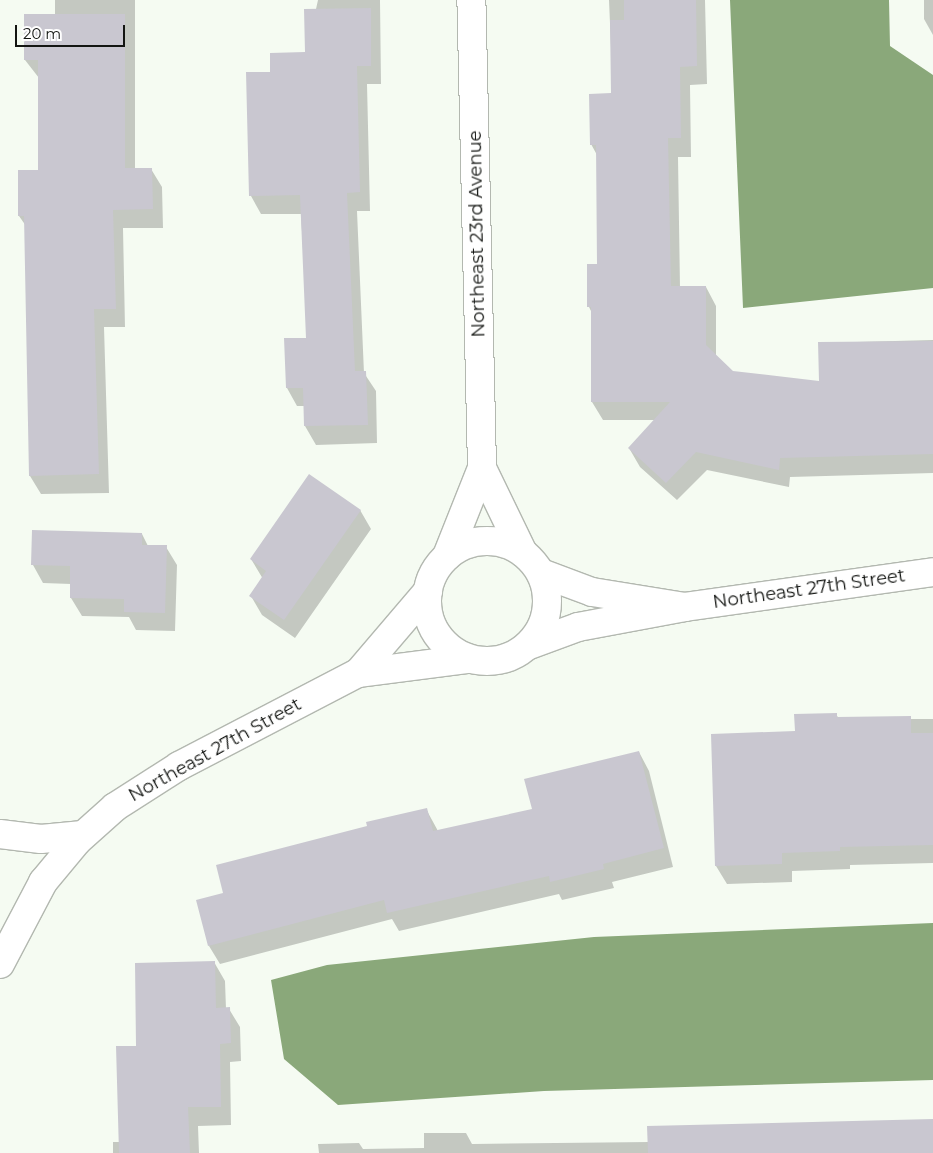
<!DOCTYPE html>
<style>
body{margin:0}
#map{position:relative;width:933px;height:1153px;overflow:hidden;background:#f5fbf2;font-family:Montserrat,sans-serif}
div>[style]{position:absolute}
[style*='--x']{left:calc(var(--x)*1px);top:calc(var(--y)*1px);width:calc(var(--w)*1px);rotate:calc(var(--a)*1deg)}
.water>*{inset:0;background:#8aa87a}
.shadow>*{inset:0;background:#0003}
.building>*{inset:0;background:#c9c7d0}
.roads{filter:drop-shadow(1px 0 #b3b8b0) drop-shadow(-1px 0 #b3b8b0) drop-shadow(0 1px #b3b8b0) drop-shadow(0 -1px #b3b8b0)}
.street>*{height:28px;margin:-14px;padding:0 14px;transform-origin:14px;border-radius:14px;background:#fff}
.secondary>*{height:28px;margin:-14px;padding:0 14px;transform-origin:14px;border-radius:14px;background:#fff}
.secondary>.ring{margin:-14px;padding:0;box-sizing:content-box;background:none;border:28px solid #fff;border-radius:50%}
span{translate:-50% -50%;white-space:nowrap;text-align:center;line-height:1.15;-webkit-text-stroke:5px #fff;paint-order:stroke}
.street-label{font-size:18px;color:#131512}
.scale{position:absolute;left:15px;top:25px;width:110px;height:22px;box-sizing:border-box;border:2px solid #131512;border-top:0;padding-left:6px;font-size:15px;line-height:18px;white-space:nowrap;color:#131512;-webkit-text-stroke:4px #fff;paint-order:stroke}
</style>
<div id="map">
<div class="water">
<div style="clip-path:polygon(730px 0,889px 0,890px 46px,933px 75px,933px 288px,743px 308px)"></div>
<div style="clip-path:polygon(933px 923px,933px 1080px,544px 1091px,338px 1105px,284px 1059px,271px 980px,327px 965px,594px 937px)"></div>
</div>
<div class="shadow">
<div style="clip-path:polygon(55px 0,135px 0,135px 169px,151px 169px,162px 187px,163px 228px,123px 228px,125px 327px,104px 327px,109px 493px,41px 494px,30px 476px,26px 226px,19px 216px,39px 171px,39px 78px,25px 60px,55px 15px)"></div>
<div style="clip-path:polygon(318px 0,380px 0,381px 84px,367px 84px,370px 211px,357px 211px,364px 373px,376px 391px,377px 443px,316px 445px,305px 426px,305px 406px,297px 406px,287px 388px,308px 339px,301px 214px,261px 214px,251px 196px,271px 73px,306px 54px)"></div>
<div style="clip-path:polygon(609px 0,705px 0,707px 84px,690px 85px,691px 157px,678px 157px,680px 287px,706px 287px,716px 306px,716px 356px,732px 372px,820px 382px,819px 343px,933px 340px,933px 473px,790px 477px,789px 487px,707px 470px,677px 500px,640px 467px,629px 448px,655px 420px,603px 420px,592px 402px,592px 313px,589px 307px,599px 265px,597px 155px,591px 144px,613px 95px)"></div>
<div style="clip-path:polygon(924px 0,933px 0,933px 35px,924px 19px)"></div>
<div style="clip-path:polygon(360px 510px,371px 529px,295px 638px,262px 615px,251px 596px,263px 579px,251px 559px)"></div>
<div style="clip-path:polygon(142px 534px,148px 546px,166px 547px,177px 565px,175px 631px,136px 630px,129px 617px,82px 616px,71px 598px,71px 584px,43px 583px,33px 565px)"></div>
<div style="clip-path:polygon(836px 714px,839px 719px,933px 719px,933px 863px,850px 865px,850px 869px,792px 871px,792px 882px,727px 884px,716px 866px,796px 733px)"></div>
<div style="clip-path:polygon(639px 752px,649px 771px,673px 867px,612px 882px,614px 888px,562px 900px,559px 894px,399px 931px,392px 919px,220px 964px,209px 946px,225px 894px,368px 827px,426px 809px,438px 831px,533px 810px)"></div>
<div style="clip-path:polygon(214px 962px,225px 981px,226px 1009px,229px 1009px,240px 1027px,241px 1061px,230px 1062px,231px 1125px,198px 1126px,199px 1153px,113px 1153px,113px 1142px,120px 1142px,138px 1047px)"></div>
<div style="clip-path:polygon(933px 1120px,933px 1153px,319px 1153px,318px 1144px,359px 1143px,363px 1149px,424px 1148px,424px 1133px,466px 1133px,472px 1144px,649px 1142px)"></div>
</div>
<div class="building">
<div style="clip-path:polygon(624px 0,696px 0,697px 66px,680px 67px,681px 138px,668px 138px,671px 286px,706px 286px,706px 345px,733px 371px,819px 381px,818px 342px,933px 341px,933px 454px,780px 458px,779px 470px,696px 452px,666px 483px,628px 448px,670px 402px,591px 402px,591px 307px,587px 307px,587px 264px,597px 264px,596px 145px,590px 145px,589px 94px,611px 93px,610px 20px,624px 20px)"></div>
<div style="clip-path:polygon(371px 8px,371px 66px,357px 66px,360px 192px,347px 193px,355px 371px,366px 371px,368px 425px,304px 426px,303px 388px,286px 388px,284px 338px,306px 338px,300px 195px,249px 196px,246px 72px,270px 72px,270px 53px,305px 52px,304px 9px)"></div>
<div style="clip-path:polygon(24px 14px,125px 14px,125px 168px,152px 168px,153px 209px,113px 210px,116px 309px,94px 309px,99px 474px,29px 476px,24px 216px,18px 216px,18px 170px,38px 170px,38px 60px,24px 60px)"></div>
<div style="clip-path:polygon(309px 474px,361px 510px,284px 620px,249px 596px,266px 571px,250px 559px)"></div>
<div style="clip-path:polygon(32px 530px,142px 533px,142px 545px,167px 545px,165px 613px,124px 612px,124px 599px,70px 598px,70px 566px,31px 565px)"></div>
<div style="clip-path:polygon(837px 713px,837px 717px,911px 716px,911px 733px,933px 733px,933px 845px,840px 847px,840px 851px,782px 853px,782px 864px,715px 866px,711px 734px,795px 731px,794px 714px)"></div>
<div style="clip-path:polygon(639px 751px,664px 848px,603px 864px,604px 869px,550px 882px,549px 876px,387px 913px,384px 900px,208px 946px,196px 900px,223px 893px,216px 865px,367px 826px,366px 822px,427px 808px,433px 831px,532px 809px,524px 779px)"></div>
<div style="clip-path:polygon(215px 961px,216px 1008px,230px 1007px,231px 1043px,220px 1044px,221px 1107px,188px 1107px,190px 1153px,119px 1153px,116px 1046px,136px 1046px,135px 963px)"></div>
<div style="clip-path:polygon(933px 1119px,933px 1153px,648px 1153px,647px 1126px)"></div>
</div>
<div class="roads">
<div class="street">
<div style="--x:685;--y:607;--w:250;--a:-8"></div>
<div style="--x:529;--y:645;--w:52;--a:-20.2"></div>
<div style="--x:578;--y:627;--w:109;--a:-10.6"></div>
<div style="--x:685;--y:607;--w:94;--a:-170.8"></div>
<div style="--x:592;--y:592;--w:54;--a:-159.6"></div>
<div style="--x:0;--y:834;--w:41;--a:7"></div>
<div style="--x:41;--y:839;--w:42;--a:-5.4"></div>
</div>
<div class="secondary">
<div style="--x:482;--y:468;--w:94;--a:64.2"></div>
<div class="ring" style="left:427px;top:541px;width:92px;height:92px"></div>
<div style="--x:447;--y:556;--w:95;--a:-68.3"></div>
<div style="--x:482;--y:468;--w:468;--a:-91.3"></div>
<div style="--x:358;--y:673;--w:108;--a:-49.5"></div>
<div style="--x:0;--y:964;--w:93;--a:-62.3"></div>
<div style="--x:43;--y:882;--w:53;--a:-50.3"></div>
<div style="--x:77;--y:841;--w:51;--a:-41.8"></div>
<div style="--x:115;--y:807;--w:76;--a:-32.6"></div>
<div style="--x:179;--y:766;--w:202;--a:-27.5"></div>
<div style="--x:358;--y:673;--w:111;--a:-7.3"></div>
</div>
</div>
<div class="street-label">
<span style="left:477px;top:234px;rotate:-91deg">Northeast 23rd Avenue</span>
<span style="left:809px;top:589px;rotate:-8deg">Northeast 27th Street</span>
<span style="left:215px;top:750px;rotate:-29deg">Northeast 27th Street</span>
</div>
<div class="scale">20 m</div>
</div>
